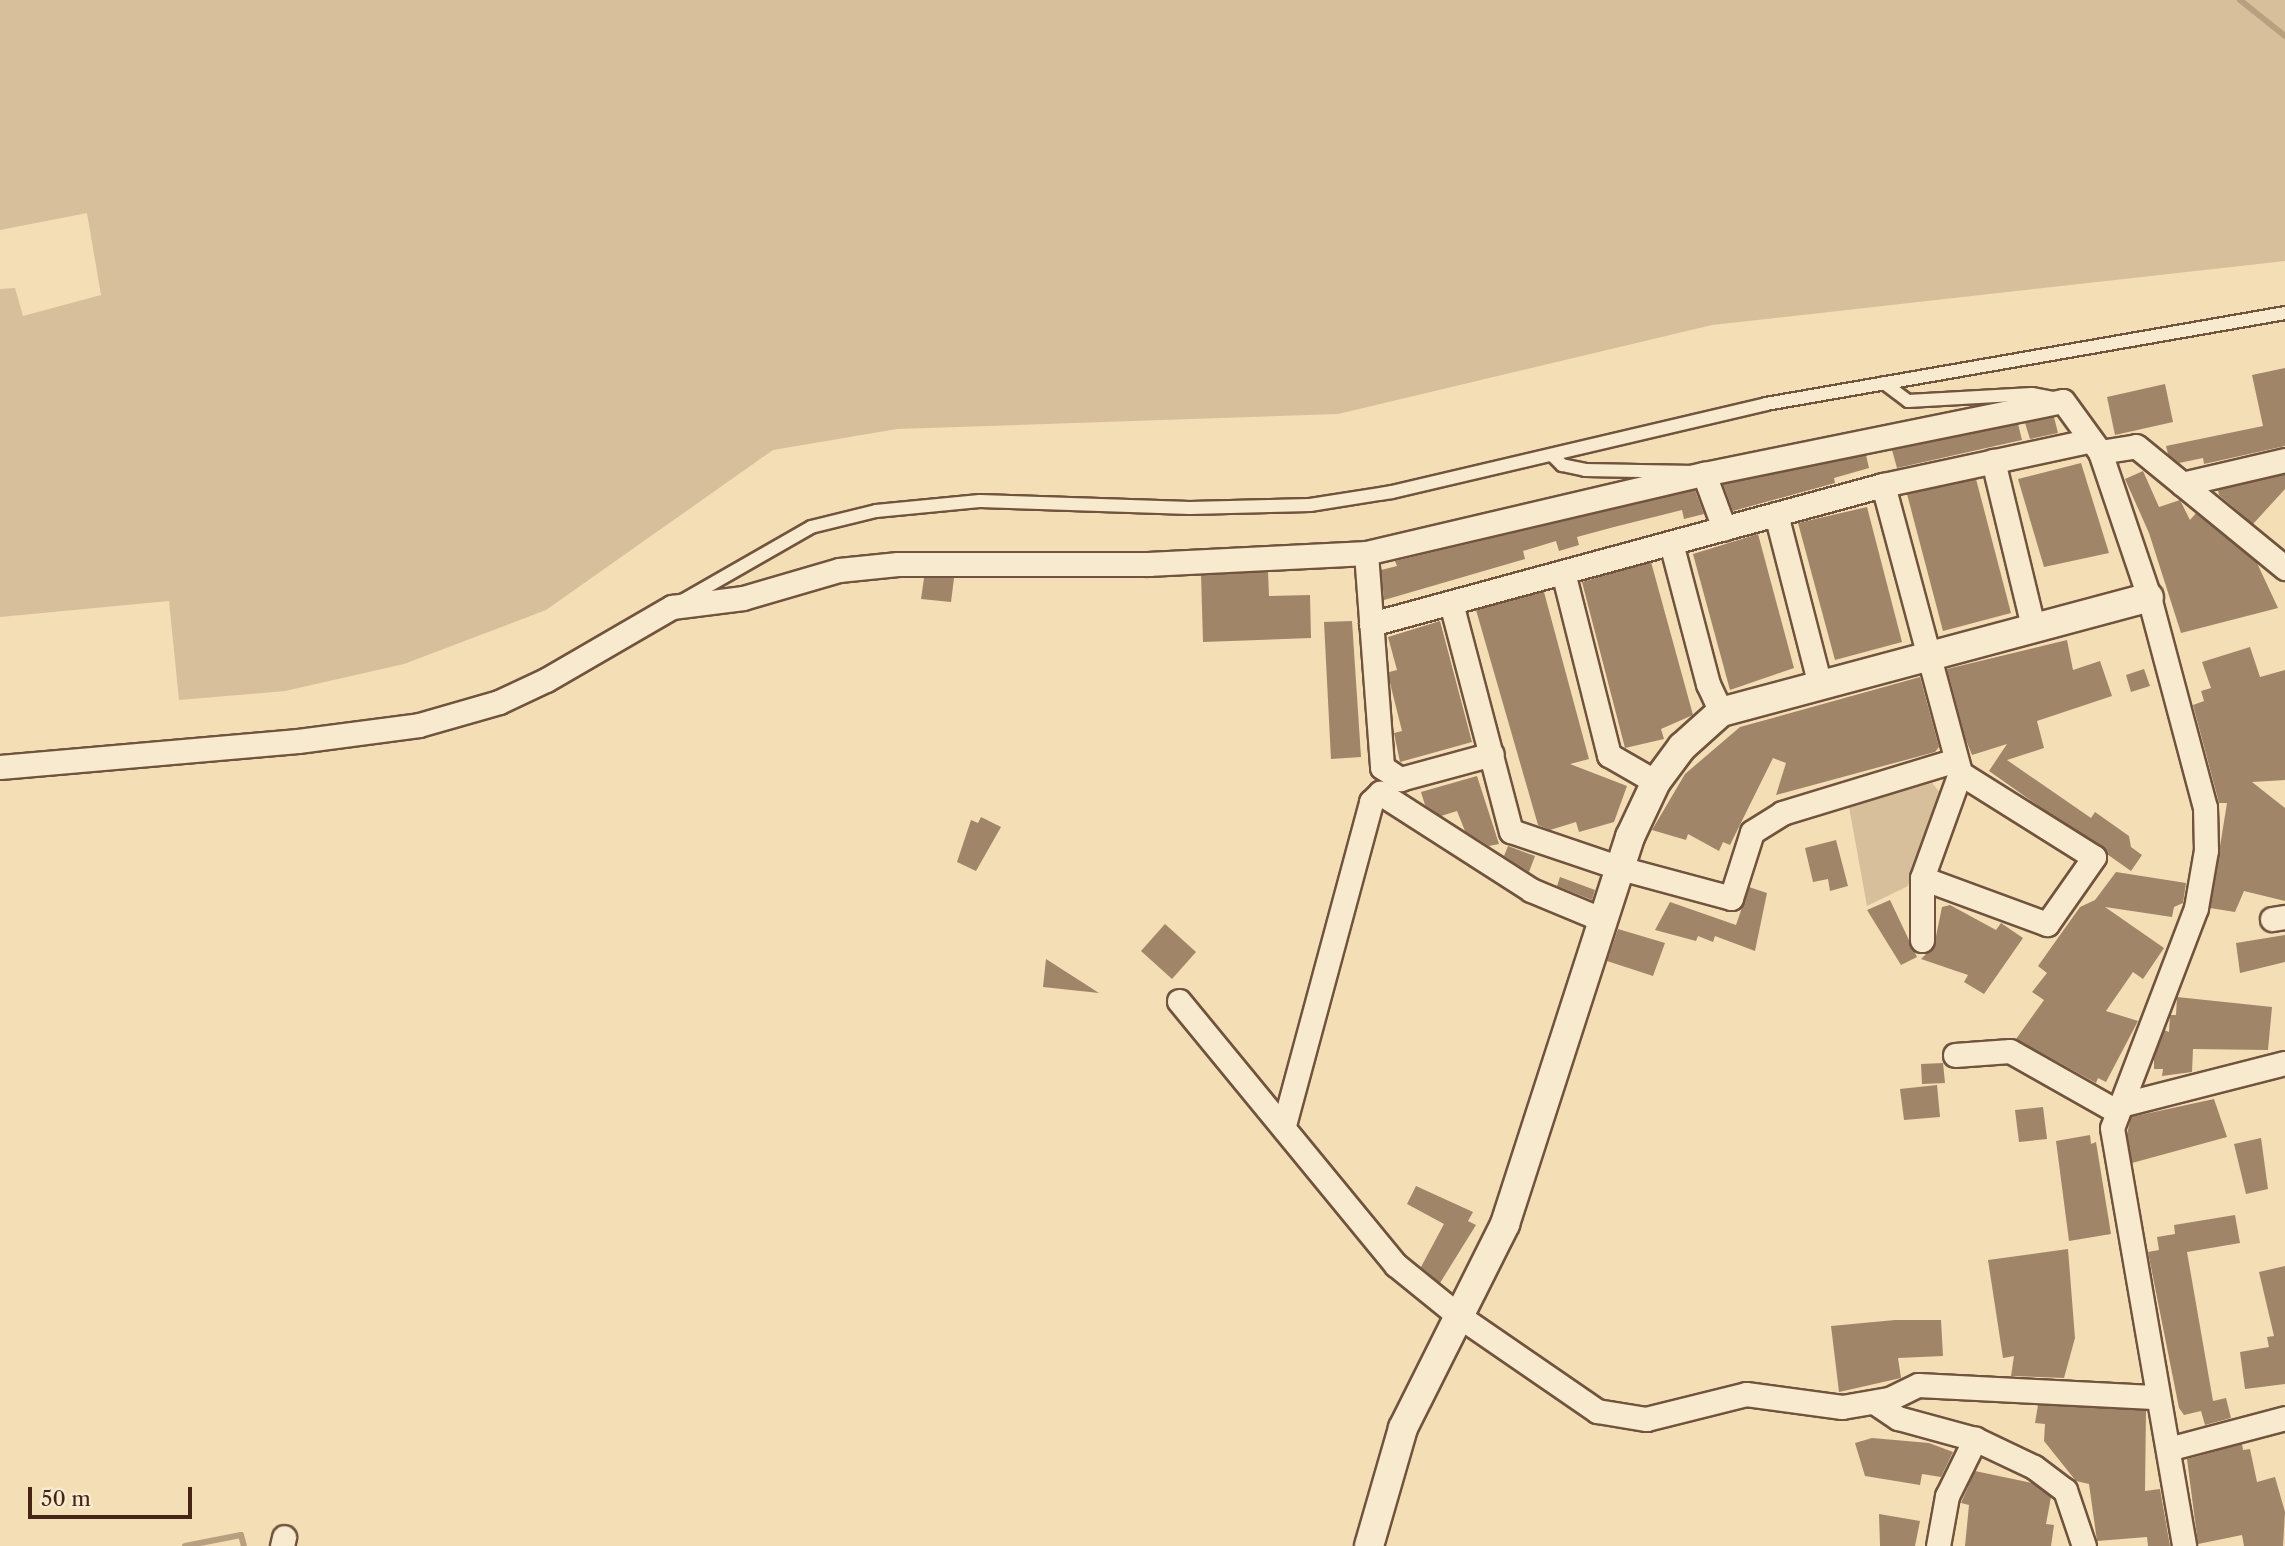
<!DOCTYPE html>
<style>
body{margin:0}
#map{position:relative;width:2285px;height:1546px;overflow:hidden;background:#f3deb5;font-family:"Libre Caslon Text",serif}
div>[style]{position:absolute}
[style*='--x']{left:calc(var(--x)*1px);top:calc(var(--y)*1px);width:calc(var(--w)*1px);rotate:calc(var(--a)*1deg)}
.green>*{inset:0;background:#d6bf9a}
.stream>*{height:6px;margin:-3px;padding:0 3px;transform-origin:3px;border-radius:3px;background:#b89f7f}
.building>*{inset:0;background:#a08569}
.roads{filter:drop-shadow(2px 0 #71533e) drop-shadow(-2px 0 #71533e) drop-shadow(0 2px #71533e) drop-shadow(0 -2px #71533e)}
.service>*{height:12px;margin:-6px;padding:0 6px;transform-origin:6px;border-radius:6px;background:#f7eacf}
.minor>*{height:23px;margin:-11.5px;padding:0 11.5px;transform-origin:11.5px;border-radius:11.5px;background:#f7eacf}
.tertiary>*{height:28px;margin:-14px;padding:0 14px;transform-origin:14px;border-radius:14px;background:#f7eacf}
span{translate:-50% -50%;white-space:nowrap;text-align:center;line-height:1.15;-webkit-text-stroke:5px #f7eacf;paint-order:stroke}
.scale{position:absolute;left:28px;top:1487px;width:164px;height:32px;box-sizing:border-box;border:4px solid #462517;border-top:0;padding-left:9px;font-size:21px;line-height:24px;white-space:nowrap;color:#462517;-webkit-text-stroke:5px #f7eacf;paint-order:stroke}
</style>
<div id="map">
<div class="green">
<div style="clip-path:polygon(0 0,2285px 0,2285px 261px,1712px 325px,1338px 414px,897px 429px,773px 450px,546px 610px,404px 664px,285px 691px,179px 700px,169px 601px,0 617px,0 289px,15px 288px,23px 316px,101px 295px,87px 213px,0 230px)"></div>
<div style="clip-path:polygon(1932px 783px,1942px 795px,1908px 886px,1867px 906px,1849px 807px)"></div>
</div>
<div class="stream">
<div style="--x:2240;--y:0;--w:58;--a:38.7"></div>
<div style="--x:185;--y:1546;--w:57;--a:-11.1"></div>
<div style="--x:241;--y:1535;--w:11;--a:75"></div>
</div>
<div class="building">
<div style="clip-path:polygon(2285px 368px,2285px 446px,2204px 464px,2203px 458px,2179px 463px,2168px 454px,2166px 446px,2263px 426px,2252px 375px)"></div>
<div style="clip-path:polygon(2165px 384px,2173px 422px,2115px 435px,2107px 397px)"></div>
<div style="clip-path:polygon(2054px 417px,2058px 433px,2030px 439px,2025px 423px)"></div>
<div style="clip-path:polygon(2018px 424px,2022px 440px,1897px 468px,1892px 450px)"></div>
<div style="clip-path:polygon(1866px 455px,1869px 468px,1834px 478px,1835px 483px,1733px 511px,1723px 484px)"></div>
<div style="clip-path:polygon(2081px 463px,2109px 553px,2044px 567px,2018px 479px)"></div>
<div style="clip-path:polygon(2143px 471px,2159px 507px,2180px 500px,2190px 520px,2196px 513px,2257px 563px,2278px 608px,2181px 633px,2149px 533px,2125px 479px)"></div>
<div style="clip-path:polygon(2285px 474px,2285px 489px,2253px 524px,2219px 495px,2218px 490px)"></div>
<div style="clip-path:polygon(1976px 479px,2011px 613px,1943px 631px,1907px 494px)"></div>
<div style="clip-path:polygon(1695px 490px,1704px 514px,1684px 519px,1682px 510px,1614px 527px,1577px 537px,1579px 545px,1559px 551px,1556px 541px,1523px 551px,1525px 559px,1384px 600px,1381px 570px,1397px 566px,1395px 561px)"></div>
<div style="clip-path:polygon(1867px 507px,1902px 642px,1835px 660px,1798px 523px)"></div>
<div style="clip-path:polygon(1758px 534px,1794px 668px,1730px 690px,1693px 554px)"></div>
<div style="clip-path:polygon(1651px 562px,1693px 715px,1661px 729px,1664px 739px,1625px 748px,1582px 582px)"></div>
<div style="clip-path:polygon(1268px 572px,1269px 596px,1310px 595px,1311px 638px,1203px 642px,1201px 575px)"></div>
<div style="clip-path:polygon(924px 578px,954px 578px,951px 602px,921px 599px)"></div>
<div style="clip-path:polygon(1544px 592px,1589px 759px,1570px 764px,1627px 786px,1614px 822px,1579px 832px,1576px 822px,1550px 830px,1538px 825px,1476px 610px)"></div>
<div style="clip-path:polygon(1352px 621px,1361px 757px,1331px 759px,1324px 622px)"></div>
<div style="clip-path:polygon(1440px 621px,1472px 742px,1400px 762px,1394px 733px,1402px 731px,1390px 683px,1389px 672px,1397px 670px,1388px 637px)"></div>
<div style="clip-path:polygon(2067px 640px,2073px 670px,2100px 661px,2112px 696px,2037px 721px,2044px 748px,2007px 760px,2091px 818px,2095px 812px,2129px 836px,2131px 847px,2142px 855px,2131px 871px,1989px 771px,2007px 744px,1972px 755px,1966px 740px,1947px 669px)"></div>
<div style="clip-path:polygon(2250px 647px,2260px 677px,2285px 670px,2285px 780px,2252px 782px,2285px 808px,2285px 901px,2244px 891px,2235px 912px,2210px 908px,2227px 803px,2219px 803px,2193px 705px,2204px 701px,2201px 691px,2211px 688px,2202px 662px)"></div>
<div style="clip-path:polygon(2144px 669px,2150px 686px,2131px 692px,2126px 675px)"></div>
<div style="clip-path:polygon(1920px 677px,1939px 747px,1935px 752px,1776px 795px,1786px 763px,1773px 758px,1730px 845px,1723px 842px,1719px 851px,1688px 834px,1686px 840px,1652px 830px,1685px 774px,1740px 727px)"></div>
<div style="clip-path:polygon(1477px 776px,1499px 844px,1489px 846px,1465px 831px,1457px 811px,1441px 816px,1425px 805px,1421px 792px)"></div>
<div style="clip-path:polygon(981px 817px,1001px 827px,976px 871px,957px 862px,971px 820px,978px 823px)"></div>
<div style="clip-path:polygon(1836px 840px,1848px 886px,1830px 891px,1828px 879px,1813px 882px,1805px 848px)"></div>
<div style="clip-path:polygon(1508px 846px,1535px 856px,1529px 872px,1504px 856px)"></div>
<div style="clip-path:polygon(2116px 872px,2186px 883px,2183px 903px,2174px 907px,2172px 917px,2105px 907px,2164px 948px,2143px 979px,2133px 972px,2106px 1011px,2138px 1021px,2106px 1082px,2098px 1078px,2096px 1083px,2016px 1039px,2044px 1000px,2032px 992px,2047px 973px,2038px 966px,2080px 907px,2095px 900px)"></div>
<div style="clip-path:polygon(1560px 877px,1595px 890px,1592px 900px,1557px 886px)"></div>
<div style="clip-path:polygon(1749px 887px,1767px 893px,1755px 951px,1715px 936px,1713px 942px,1698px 936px,1696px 941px,1655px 930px,1670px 902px,1736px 925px)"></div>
<div style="clip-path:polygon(1890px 900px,1917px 957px,1901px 965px,1867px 910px)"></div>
<div style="clip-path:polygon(1950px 905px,1996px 930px,2001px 923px,2023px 938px,1984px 994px,1964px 982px,1968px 975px,1921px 959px,1934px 946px,1942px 907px)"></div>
<div style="clip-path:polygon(1165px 924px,1196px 952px,1172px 979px,1141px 951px)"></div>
<div style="clip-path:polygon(1618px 929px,1665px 943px,1653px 976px,1607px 961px)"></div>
<div style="clip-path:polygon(2285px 935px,2285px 962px,2240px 973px,2236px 943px)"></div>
<div style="clip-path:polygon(1046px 959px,1099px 993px,1043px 987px)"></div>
<div style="clip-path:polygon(2177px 997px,2272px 1007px,2268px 1050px,2193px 1049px,2192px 1072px,2162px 1076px,2163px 1069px,2154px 1069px,2154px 1056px,2164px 1030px,2169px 1032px,2170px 1015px,2176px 1015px)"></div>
<div style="clip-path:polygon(1943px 1063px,1945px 1083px,1922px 1084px,1921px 1064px)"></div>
<div style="clip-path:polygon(1937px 1085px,1940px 1117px,1904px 1120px,1900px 1089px)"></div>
<div style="clip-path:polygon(2214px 1099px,2227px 1137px,2132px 1163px,2127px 1134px,2131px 1117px)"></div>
<div style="clip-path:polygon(2043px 1107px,2047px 1139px,2019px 1142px,2015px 1110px)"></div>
<div style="clip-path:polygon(2090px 1135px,2091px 1144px,2096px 1142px,2111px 1234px,2069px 1241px,2056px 1141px)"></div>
<div style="clip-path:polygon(2261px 1138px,2268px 1189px,2246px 1194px,2234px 1144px)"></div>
<div style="clip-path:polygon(1416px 1186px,1473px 1212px,1468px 1221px,1476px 1225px,1440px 1283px,1421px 1267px,1444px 1224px,1407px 1204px)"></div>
<div style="clip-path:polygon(2235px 1215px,2240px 1243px,2187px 1252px,2213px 1401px,2226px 1398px,2231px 1418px,2205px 1425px,2201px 1411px,2184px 1415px,2179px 1408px,2148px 1252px,2159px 1250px,2157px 1237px,2175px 1234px,2174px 1225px)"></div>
<div style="clip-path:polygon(2068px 1249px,2075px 1338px,2064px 1378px,2011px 1376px,2014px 1356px,2003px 1358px,1988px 1260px)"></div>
<div style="clip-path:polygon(2285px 1266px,2285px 1384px,2245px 1389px,2240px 1352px,2269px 1347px,2267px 1337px,2274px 1336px,2259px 1272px)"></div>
<div style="clip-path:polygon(1895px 1320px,1941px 1320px,1943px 1356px,1898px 1358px,1901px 1378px,1839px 1392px,1831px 1326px)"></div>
<div style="clip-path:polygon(2038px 1405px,2146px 1410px,2145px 1491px,2160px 1489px,2170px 1546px,2148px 1546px,2147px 1537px,2097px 1541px,2089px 1484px,2076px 1481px,2044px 1441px,2045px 1424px,2035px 1423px)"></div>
<div style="clip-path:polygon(1872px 1438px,1929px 1443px,1953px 1452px,1941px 1477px,1922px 1474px,1920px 1485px,1865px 1476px,1855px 1443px)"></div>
<div style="clip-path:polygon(2242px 1444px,2243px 1450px,2250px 1449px,2257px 1482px,2275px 1477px,2285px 1512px,2283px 1546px,2244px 1546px,2242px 1535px,2198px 1544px,2187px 1459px)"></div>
<div style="clip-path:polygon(1975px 1471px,2032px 1483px,2051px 1497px,2046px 1524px,2054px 1525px,2051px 1546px,1965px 1546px,1969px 1505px,1961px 1503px)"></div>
<div style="clip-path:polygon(1879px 1514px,1920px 1521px,1915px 1546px,1880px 1546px)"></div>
</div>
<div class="roads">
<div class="service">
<div style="--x:1884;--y:383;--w:30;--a:37"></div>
<div style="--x:1908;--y:401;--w:124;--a:-3.2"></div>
<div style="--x:2032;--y:394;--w:21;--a:11"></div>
<div style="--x:1553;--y:456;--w:13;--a:45"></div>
<div style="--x:1562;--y:465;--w:24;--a:12"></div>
<div style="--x:1585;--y:470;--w:110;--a:1"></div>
<div style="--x:682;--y:601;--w:149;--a:-29.8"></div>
<div style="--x:811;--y:527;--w:67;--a:-13.8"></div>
<div style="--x:876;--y:511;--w:104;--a:-5.5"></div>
<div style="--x:980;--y:501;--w:210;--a:1.9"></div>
<div style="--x:1190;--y:508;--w:120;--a:-1.4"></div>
<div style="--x:1310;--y:505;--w:83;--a:-9"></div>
<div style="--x:1392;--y:492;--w:384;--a:-13.2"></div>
<div style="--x:1766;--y:404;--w:527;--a:-9.94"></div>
</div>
<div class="minor">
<div style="--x:2100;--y:452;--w:36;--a:-9"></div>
<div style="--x:2136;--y:446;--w:193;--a:39.3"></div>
<div style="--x:1993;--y:461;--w:170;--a:76.4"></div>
<div style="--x:1704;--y:474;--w:58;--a:69.7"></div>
<div style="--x:2182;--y:484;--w:106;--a:-13.1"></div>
<div style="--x:1883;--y:485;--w:298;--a:75"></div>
<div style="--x:1960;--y:773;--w:158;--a:32.1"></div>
<div style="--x:2094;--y:857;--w:82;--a:125"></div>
<div style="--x:2047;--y:924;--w:133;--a:-159.8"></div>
<div style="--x:1922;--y:878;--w:62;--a:90"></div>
<div style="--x:1776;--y:514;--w:177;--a:75.6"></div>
<div style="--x:1671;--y:543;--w:146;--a:75.3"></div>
<div style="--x:1708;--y:684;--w:31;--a:65"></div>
<div style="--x:1366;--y:553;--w:215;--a:85.7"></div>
<div style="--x:1382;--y:767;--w:22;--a:34"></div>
<div style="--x:1400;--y:779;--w:95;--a:-15.2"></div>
<div style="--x:1563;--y:572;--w:189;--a:75.9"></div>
<div style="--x:1609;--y:755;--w:54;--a:29.9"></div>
<div style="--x:1451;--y:603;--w:236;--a:75.3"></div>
<div style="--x:1511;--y:831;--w:115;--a:18.7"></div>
<div style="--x:1620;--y:868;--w:115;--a:15.1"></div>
<div style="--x:1731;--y:898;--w:69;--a:-72.3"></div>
<div style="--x:1752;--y:832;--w:36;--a:-32"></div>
<div style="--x:1782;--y:813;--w:182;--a:-16.9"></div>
<div style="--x:1371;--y:624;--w:531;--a:-15.19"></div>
<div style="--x:1883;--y:485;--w:211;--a:-12.1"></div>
<div style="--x:0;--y:767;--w:299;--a:-5"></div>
<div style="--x:298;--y:741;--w:122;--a:-7.5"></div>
<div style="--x:419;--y:725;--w:83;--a:-16"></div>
<div style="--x:499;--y:702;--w:52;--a:-25.1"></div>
<div style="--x:546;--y:680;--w:146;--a:-30.1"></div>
<div style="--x:672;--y:607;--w:72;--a:-7.2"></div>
<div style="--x:743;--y:598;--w:100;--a:-16.3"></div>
<div style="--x:839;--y:570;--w:59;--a:-5.8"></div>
<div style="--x:898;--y:564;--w:251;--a:0"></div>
<div style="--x:1149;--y:564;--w:217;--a:-2.9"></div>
<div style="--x:1366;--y:553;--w:347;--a:-13.2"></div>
<div style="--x:1704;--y:474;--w:366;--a:-11.5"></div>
<div style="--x:2063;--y:401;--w:63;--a:54"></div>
<div style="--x:2100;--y:452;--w:153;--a:71.3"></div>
<div style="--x:2149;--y:597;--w:217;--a:75.1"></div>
<div style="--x:2205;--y:807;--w:43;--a:88.7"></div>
<div style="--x:2206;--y:850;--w:59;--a:99.8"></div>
<div style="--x:2196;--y:908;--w:235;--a:110.9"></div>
<div style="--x:2112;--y:1128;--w:424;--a:80.2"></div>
<div style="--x:1922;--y:878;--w:112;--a:-70.1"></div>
<div style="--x:2272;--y:919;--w:13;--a:-9"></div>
<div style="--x:1179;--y:1001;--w:342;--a:50.6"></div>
<div style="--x:1396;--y:1265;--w:81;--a:39"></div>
<div style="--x:1459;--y:1316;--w:168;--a:34.5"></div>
<div style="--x:1597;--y:1411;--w:50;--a:9.3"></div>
<div style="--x:1646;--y:1419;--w:103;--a:-14"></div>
<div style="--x:1746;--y:1394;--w:97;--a:7.7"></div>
<div style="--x:1842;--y:1407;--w:48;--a:-9.7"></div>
<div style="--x:1889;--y:1399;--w:32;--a:-26"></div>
<div style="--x:1918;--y:1385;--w:240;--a:2.9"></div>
<div style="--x:1955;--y:1055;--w:55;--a:-4.2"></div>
<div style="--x:2010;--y:1051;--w:122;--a:29.5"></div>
<div style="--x:2120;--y:1105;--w:170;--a:-14.3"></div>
<div style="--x:1284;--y:1125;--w:335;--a:-74.9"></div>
<div style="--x:1371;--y:802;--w:13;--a:-45"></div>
<div style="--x:1380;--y:793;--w:179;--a:32.7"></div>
<div style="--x:1531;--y:890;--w:78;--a:22.6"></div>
<div style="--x:1874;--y:1402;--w:29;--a:34"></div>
<div style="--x:1898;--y:1418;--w:80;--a:15.3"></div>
<div style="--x:1975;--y:1439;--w:65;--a:25.4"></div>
<div style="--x:2034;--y:1467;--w:39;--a:37"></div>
<div style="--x:2065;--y:1490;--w:59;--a:71.3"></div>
<div style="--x:2168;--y:1449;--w:121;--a:-14.8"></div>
<div style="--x:282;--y:1546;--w:9;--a:-77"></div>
<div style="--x:1938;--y:1546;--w:51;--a:-79.8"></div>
<div style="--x:1947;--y:1496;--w:64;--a:-63.8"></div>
</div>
<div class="tertiary">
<div style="--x:1369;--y:1546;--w:123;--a:-73.9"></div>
<div style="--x:1403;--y:1428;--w:228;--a:-63.4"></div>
<div style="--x:1505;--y:1224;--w:407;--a:-72.1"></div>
<div style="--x:1630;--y:837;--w:61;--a:-64.7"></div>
<div style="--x:1656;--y:782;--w:44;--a:-53.4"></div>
<div style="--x:1682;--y:747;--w:52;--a:-41.9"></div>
<div style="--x:1721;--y:712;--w:443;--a:-15"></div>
</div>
</div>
<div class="scale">50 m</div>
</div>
